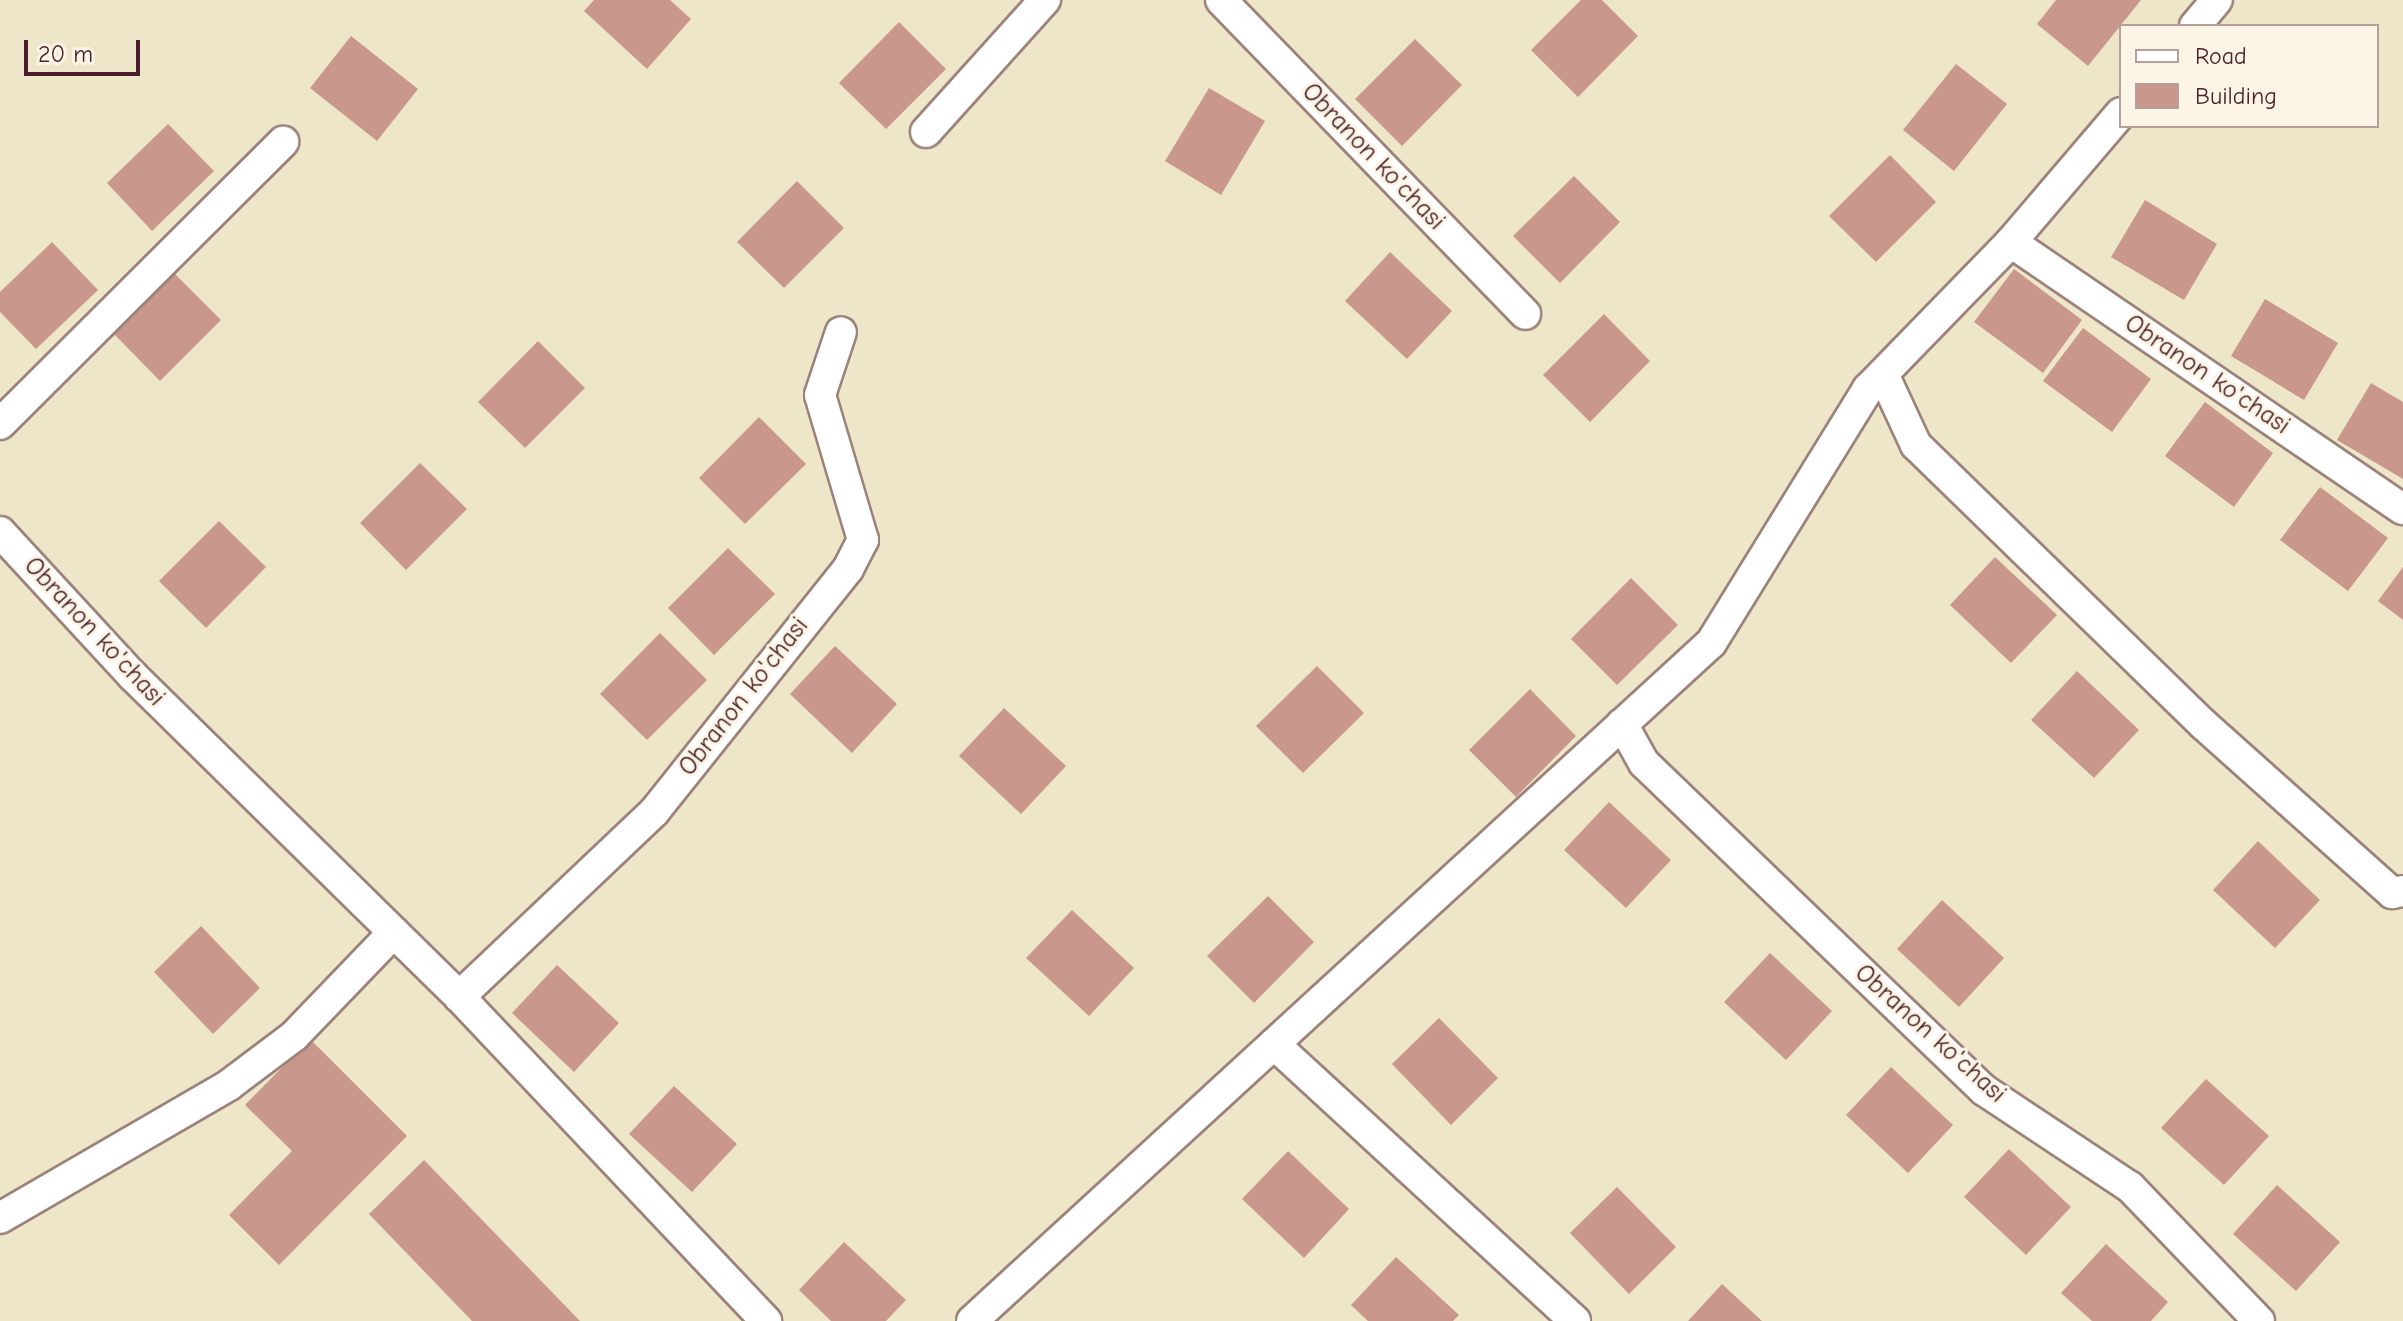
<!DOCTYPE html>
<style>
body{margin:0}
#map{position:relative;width:2403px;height:1321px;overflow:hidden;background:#eee6c8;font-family:"Comic Neue",sans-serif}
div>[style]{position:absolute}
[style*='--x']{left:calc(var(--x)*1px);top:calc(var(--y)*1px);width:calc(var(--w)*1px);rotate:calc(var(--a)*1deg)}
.building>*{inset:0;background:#c9978c}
.roads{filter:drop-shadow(2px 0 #9c827a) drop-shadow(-2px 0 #9c827a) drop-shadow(0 2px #9c827a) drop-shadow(0 -2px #9c827a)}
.minor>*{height:30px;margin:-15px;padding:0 15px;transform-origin:15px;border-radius:15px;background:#fff}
span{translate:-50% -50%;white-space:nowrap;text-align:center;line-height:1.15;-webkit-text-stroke:6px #fcf5e5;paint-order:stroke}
.street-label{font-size:26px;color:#4a1f2b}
.legend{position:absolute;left:2119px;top:24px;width:260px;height:104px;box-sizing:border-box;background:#fcf5e5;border:2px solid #b59f9b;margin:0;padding:10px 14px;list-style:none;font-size:24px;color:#4a1f2b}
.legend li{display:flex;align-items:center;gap:16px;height:40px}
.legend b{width:40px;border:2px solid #b59f9b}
.scale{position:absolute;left:24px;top:40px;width:116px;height:36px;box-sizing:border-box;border:4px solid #4a1f2b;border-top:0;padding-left:10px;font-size:24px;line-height:28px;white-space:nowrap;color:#4a1f2b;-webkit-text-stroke:6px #fcf5e5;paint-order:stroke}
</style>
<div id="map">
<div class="building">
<div style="clip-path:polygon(594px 0,670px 0,691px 19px,647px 69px,584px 11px)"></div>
<div style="clip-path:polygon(1581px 0,1602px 0,1638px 36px,1578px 97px,1531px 50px)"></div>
<div style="clip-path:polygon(2056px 0,2141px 0,2088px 66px,2037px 24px)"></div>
<div style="clip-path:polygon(899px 22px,946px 69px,886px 129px,839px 83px)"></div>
<div style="clip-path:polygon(351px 36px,418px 89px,377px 141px,310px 88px)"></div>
<div style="clip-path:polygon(1415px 39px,1462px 85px,1402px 146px,1355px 99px)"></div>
<div style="clip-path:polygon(1956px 64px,2007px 104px,1954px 171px,1903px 130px)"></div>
<div style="clip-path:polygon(1209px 88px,1265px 121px,1221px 195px,1165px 161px)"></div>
<div style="clip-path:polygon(168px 124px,214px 171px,152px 231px,107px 183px)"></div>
<div style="clip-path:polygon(1890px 155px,1936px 202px,1876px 262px,1829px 216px)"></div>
<div style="clip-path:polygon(1574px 176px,1620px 222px,1560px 283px,1513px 236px)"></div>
<div style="clip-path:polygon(797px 181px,844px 228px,784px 288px,737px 242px)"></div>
<div style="clip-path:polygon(2145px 200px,2217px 244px,2184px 300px,2111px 257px)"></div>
<div style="clip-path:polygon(52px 242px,98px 290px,36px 349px,0 312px,0 292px)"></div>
<div style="clip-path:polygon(1390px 252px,1452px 311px,1407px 359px,1345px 301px)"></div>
<div style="clip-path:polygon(2014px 269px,2082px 320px,2043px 373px,1974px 322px)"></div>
<div style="clip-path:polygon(174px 273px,221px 320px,160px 381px,114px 334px)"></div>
<div style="clip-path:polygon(2265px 299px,2338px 343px,2304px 400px,2231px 356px)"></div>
<div style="clip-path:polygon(1604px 314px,1650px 361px,1590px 422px,1543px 375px)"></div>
<div style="clip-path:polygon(2083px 328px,2151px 379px,2112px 432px,2043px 381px)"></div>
<div style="clip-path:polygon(538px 341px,585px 388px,525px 448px,478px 402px)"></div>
<div style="clip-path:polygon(2371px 383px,2403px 402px,2403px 479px,2337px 440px)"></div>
<div style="clip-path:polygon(2205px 402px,2273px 453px,2234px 507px,2165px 456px)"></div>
<div style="clip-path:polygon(759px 417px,806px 464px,745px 524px,699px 478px)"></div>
<div style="clip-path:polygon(420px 463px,467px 509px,406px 570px,360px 523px)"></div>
<div style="clip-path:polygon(2320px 487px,2388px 538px,2348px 591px,2280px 540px)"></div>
<div style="clip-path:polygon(219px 521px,266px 567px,206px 628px,159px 581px)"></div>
<div style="clip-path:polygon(728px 548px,775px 594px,714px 655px,668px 608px)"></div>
<div style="clip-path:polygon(1995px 557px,2057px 615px,2011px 663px,1950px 605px)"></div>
<div style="clip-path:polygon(2403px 567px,2403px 620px,2378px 601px)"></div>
<div style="clip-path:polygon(1631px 578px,1678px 625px,1617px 685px,1571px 639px)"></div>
<div style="clip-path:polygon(660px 633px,707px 680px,647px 740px,600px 694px)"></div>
<div style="clip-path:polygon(835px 646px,897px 704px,852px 753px,790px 694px)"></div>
<div style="clip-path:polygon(1317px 666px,1364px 713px,1303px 773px,1256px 726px)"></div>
<div style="clip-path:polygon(2077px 671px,2139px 730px,2094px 778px,2031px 720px)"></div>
<div style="clip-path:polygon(1530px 689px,1576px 736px,1516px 797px,1469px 750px)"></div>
<div style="clip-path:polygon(1004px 708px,1066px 766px,1021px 814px,959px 756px)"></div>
<div style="clip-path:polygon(1609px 802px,1671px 860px,1626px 908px,1564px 850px)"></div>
<div style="clip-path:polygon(2258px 841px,2320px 900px,2275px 948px,2213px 890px)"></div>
<div style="clip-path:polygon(1268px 896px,1314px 942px,1254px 1003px,1207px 956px)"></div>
<div style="clip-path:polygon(1942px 900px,2004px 958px,1959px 1007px,1897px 949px)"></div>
<div style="clip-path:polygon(1072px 910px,1134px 968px,1089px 1016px,1026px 958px)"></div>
<div style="clip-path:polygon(201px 926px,260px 988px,213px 1034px,154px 972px)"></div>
<div style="clip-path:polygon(1770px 953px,1832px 1011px,1786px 1060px,1724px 1002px)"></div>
<div style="clip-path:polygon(557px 965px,619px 1023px,574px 1072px,512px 1013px)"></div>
<div style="clip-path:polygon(1439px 1018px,1498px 1078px,1451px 1125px,1392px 1064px)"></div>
<div style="clip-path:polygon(310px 1039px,407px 1136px,279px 1265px,229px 1215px,292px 1151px,245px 1105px)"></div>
<div style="clip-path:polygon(1891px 1067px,1953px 1125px,1908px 1173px,1846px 1115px)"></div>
<div style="clip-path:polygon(2206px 1079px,2269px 1136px,2224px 1185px,2161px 1128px)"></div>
<div style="clip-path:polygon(674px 1086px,737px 1144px,692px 1192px,629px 1134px)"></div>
<div style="clip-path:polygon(2009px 1149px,2071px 1207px,2026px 1255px,1964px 1197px)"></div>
<div style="clip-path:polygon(1288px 1151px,1349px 1209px,1304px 1258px,1242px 1199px)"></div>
<div style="clip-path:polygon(424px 1160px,580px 1321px,472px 1321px,369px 1214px)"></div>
<div style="clip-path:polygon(2277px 1185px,2340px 1242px,2296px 1291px,2233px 1234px)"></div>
<div style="clip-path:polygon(1617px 1187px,1676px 1247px,1629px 1294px,1570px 1233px)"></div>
<div style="clip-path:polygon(844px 1242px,906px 1300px,886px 1321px,831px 1321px,799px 1290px)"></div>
<div style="clip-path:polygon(2106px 1244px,2168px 1302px,2151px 1321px,2092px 1321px,2061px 1293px)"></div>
<div style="clip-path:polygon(1396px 1257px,1459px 1315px,1453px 1321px,1368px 1321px,1351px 1305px)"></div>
<div style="clip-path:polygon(1722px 1284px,1762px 1321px,1688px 1321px)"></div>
</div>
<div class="roads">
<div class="minor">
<div style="--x:1221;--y:0;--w:437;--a:45.9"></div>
<div style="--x:2195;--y:26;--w:34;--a:-50"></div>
<div style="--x:2121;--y:113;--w:170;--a:130.5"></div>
<div style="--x:2011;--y:242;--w:474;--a:34.3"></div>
<div style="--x:926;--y:132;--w:178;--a:-48"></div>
<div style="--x:1883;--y:374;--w:78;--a:65.1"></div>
<div style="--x:1916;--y:445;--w:400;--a:44.2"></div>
<div style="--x:2203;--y:724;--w:254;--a:41.8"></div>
<div style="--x:2392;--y:893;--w:11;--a:-10"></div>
<div style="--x:0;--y:424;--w:400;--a:-44.9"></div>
<div style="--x:0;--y:532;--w:196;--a:47.3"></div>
<div style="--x:133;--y:676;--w:448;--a:44.5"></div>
<div style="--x:453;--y:990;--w:456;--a:46.6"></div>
<div style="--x:1622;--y:724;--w:45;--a:60.6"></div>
<div style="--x:1644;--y:763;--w:472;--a:43.9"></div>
<div style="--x:1984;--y:1090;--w:175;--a:33.6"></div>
<div style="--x:2130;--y:1187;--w:186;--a:46.1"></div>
<div style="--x:459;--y:997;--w:269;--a:-43.5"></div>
<div style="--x:654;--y:812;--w:311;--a:-51.4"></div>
<div style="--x:848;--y:569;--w:33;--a:-63"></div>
<div style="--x:863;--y:540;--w:151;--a:-106.5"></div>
<div style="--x:820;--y:395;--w:66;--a:-71.6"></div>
<div style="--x:1274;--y:1044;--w:409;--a:42.6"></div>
<div style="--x:0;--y:1218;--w:265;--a:-30.1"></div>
<div style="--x:229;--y:1085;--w:81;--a:-37"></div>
<div style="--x:294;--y:1036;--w:144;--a:-46.1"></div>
<div style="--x:972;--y:1321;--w:1003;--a:-42.54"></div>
<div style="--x:1711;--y:643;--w:299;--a:-58.3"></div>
<div style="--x:1868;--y:389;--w:205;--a:-45.8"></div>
</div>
</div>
<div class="street-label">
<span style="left:1373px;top:157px;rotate:46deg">Obranon ko'chasi</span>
<span style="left:2207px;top:375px;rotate:34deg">Obranon ko'chasi</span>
<span style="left:94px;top:632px;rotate:47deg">Obranon ko'chasi</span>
<span style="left:744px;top:697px;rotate:-52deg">Obranon ko'chasi</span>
<span style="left:1930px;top:1034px;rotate:42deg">Obranon ko'chasi</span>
</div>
<ul class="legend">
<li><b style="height:10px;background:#fff"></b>Road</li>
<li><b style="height:22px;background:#c9978c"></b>Building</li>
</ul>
<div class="scale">20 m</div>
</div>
